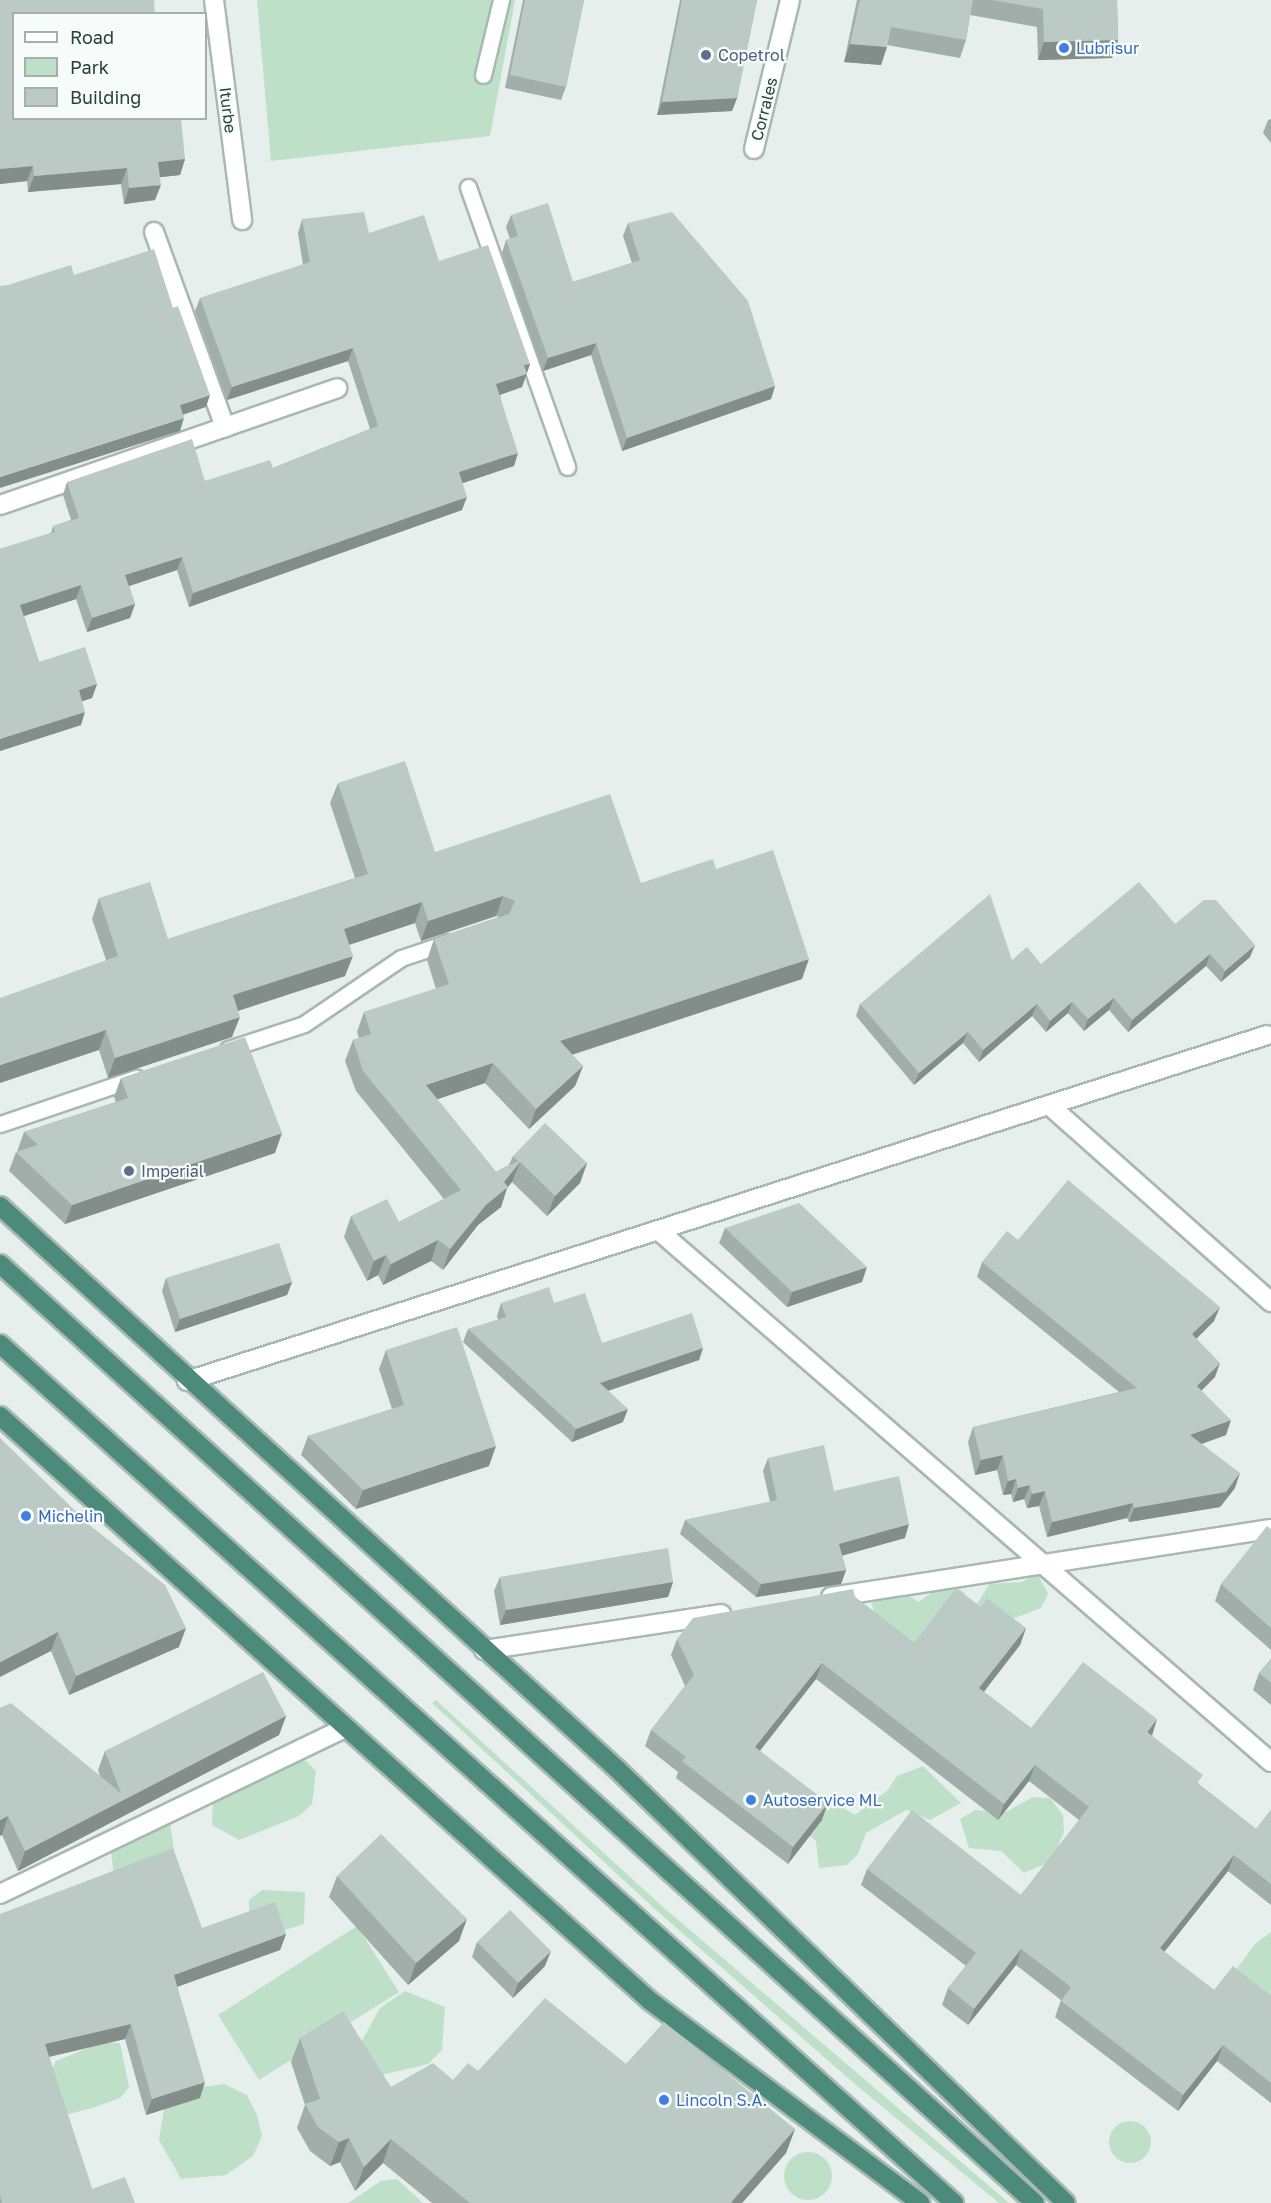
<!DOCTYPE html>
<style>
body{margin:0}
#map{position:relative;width:1271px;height:2203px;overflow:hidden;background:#e6efeb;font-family:"Golos Text",sans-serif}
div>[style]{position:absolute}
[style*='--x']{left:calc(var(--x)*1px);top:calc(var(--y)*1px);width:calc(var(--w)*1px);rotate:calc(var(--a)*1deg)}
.green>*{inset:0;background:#bfe0c8}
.round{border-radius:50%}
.roads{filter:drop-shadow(2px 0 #a8b8b2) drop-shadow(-2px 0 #a8b8b2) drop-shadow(0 2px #a8b8b2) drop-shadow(0 -2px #a8b8b2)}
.service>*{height:15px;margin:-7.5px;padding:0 7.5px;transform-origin:7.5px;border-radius:7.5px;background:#fff}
.minor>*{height:18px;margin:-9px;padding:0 9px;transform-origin:9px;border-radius:9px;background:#fff}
.trunk>*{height:18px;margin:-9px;padding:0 9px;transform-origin:9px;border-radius:9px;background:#4c8a7c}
.wall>*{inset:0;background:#a1aea9}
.shaded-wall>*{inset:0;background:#838d89}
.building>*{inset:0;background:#bbcac4}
.dots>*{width:16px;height:16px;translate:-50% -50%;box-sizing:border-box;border:3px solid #f7fbf9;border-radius:50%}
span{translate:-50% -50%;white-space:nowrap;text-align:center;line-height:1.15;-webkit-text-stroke:4.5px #f7fbf9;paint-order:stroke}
.shop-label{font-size:16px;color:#366cbe}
.left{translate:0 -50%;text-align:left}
.service-label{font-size:16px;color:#4e5e75}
.street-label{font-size:16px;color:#24423a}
.legend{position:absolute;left:12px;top:12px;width:195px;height:108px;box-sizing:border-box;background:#f7fbf9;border:2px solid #a3b1ad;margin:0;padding:8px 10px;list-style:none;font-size:18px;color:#24423a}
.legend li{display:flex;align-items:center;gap:12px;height:30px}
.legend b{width:30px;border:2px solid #a3b1ad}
</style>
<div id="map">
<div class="green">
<div style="clip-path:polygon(257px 0,515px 0,490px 136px,271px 161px)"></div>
<div style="clip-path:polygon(1037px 1573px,1048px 1594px,1041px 1608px,1012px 1619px,973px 1611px,989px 1584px,1022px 1582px)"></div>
<div style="clip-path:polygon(892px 1582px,918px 1602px,946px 1583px,964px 1592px,967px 1608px,922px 1652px,876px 1617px,871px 1602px,876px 1586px)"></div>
<div style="clip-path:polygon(436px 1700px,662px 1906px,1009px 2203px,999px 2203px,856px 2085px,657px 1911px,432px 1703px)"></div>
<div style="clip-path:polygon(288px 1759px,306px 1761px,316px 1771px,312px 1804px,299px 1816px,239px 1840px,212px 1825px,213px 1793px)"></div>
<div style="clip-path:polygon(923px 1766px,961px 1803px,930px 1820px,906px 1810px,866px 1833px,858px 1854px,847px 1865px,819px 1868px,816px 1841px,804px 1830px,809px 1805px,824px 1796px,855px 1815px,888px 1790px,897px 1776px)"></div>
<div style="clip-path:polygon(1033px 1797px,1050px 1798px,1063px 1815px,1064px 1832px,1052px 1861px,1024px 1873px,1001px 1851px,969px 1848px,960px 1819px,975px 1810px,1006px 1812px)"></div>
<div style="clip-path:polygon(135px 1818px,170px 1823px,174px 1850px,128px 1880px,113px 1870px,110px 1837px,119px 1823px)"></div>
<div style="clip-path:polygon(262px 1890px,305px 1892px,304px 1924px,269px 1935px,249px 1917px,249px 1900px)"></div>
<div style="clip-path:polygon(357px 1926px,399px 1992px,259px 2080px,218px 2015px)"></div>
<div style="clip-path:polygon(1271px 1932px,1271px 2004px,1236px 1970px,1255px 1944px)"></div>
<div style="clip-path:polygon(405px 1991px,445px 2007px,442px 2050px,428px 2064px,377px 2076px,356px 2051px,380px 2008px)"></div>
<div style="clip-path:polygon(100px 2043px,120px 2043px,129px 2087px,120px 2098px,95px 2107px,70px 2114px,62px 2110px,51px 2071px,56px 2061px)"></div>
<div style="clip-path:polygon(224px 2084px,247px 2095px,257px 2115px,262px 2136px,253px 2156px,226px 2175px,181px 2179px,159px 2140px,165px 2103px,181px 2090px)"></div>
<div class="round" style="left:1109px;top:2121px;width:42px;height:42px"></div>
<div class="round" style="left:784px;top:2152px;width:48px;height:48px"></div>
<div style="clip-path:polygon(397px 2179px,423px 2203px,348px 2203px,381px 2181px)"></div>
</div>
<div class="roads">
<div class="service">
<div style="--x:483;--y:75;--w:77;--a:-76.5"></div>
<div style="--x:468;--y:187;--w:297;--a:70.5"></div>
<div style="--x:228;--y:1049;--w:80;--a:-18.2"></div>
<div style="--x:304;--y:1024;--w:117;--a:-34.2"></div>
<div style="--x:401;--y:958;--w:51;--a:-18.4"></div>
<div style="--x:0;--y:1124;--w:144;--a:-18.7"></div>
</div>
<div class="minor">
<div style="--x:214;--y:0;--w:222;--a:82.7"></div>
<div style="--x:754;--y:149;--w:153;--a:-76.4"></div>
<div style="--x:154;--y:232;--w:208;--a:70"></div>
<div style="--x:0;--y:505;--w:357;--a:-19.1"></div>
<div style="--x:1049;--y:1105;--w:297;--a:41.6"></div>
<div style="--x:659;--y:1231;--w:810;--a:40.95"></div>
<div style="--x:187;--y:1381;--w:1134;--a:-17.76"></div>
<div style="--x:831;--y:1597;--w:445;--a:-8.8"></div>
<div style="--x:484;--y:1650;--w:240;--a:-8.6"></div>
<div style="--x:0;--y:1894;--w:383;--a:-25.7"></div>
</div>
<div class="trunk">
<div style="--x:0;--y:1206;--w:835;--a:42.38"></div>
<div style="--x:617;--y:1769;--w:624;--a:44.03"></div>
<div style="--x:0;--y:1264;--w:1397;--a:42.22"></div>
<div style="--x:0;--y:1344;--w:1284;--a:42"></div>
<div style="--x:0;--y:1416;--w:873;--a:41.98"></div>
<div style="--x:649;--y:2000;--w:339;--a:36.8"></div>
</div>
</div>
<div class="wall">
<div style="clip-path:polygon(0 0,14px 14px,185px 159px,180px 175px,160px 177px,155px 200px,124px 204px,121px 184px,28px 192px,27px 181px,0 184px)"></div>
<div style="clip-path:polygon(523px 0,584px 0,566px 87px,561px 100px,505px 88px)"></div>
<div style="clip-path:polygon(680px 0,757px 0,737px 98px,732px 111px,657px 115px)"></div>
<div style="clip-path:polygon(857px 0,1117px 0,1118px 40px,1112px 58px,1038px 60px,1037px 27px,970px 15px,966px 40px,960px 58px,887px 45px,881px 65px,844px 62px)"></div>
<div style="clip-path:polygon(1271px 119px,1271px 143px,1263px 133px,1268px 120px)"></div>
<div style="clip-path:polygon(511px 215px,573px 282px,632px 263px,623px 236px,628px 223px,775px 386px,771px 399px,622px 451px,591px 355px,543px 371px,502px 253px,506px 240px,510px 239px,506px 227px)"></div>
<div style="clip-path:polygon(302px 219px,369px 233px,439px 261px,530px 364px,522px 387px,500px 395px,514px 466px,463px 483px,462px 510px,189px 607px,177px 570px,129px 586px,135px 604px,130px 618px,87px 632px,76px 599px,24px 616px,39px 662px,97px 684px,92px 698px,82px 701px,81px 725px,0 751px,0 549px,51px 533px,53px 526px,71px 520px,63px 495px,67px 482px,205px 481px,273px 468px,370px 429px,348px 361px,227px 400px,195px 311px,200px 298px,303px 265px,298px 233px)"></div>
<div style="clip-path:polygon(338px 783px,435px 852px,641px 883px,716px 869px,802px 979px,572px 1055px,583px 1066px,575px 1086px,529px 1129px,485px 1083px,437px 1099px,496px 1172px,509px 1165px,513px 1156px,587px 1163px,580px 1183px,547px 1216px,512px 1182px,507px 1188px,501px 1207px,478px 1225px,443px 1270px,431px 1261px,383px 1285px,378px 1275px,367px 1281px,344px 1237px,351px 1216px,399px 1222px,444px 1199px,356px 1091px,345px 1061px,353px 1040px,359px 1038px,357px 1032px,364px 1012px,436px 989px,427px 960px,434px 939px,499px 917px,496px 916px,421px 941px,415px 923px,349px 945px,345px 976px,238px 1011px,232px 1037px,108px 1078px,99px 1050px,106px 960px,92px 919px,99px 898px,168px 939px,355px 878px,330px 803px)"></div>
<div style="clip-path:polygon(1175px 924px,1250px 957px,1221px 982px,1206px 966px,1128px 1032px,1109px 1010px,1084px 1031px,1068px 1013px,1046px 1032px,1032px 1016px,979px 1062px,963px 1043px,914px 1085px,856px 1016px,860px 1004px,1012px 960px,1041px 964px)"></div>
<div style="clip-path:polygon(121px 1078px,275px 1153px,65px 1224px,9px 1171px,16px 1152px,17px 1152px,24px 1132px,116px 1102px,114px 1097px)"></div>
<div style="clip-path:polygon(725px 1228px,862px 1282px,787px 1307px,719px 1243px)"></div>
<div style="clip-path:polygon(1018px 1240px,1214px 1321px,1196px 1339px,1215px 1377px,1201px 1391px,1226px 1435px,1201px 1444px,1235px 1488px,1220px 1507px,1129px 1522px,1127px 1518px,1047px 1537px,1039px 1506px,1027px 1508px,1024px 1499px,1013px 1502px,1011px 1494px,1003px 1495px,997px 1470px,975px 1475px,968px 1442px,973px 1427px,1119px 1392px,977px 1277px,982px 1262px)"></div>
<div style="clip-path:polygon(166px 1278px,292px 1282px,287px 1295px,175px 1332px,162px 1291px)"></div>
<div style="clip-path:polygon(501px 1303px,554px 1303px,602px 1343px,703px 1348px,699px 1360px,608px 1391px,623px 1422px,572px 1442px,463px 1342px,468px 1329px,498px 1320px,497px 1316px)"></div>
<div style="clip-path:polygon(386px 1350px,489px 1466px,356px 1509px,301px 1455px,308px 1436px,392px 1409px,379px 1369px)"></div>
<div style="clip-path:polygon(0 1438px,179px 1647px,69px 1695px,51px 1651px)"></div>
<div style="clip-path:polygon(768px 1458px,834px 1491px,905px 1538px,842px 1555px,846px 1570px,841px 1584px,756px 1597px,680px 1534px,685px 1520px,770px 1502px,763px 1471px)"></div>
<div style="clip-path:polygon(1271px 1529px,1271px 1650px,1215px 1601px,1221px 1584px)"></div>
<div style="clip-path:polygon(500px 1577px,673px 1582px,668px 1597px,500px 1625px,494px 1591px)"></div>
<div style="clip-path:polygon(855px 1597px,914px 1643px,981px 1607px,1026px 1628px,1020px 1645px,984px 1692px,1031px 1728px,1152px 1736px,1200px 1785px,1256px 1829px,1271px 1810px,1271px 1905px,1228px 1871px,1164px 1952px,1214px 1990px,1271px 1996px,1271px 2103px,1217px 2061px,1178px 2111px,1055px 2017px,1061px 2000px,1016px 1965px,968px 2025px,942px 2005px,948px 1988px,966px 1966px,861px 1885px,867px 1869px,1021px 1895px,1079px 1820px,1029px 1781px,998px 1820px,816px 1679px,760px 1751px,822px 1820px,788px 1864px,676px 1778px,678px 1772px,645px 1746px,651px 1730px,685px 1686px,671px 1655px,677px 1639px)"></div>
<div style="clip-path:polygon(1271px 1659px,1271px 1705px,1253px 1690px,1259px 1673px)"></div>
<div style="clip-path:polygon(0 1708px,100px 1776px,98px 1770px,105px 1751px,286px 1716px,279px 1735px,18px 1871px,2px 1835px)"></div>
<div style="clip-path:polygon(337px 1876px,459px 1941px,408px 1985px,329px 1897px)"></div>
<div style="clip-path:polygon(0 1914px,286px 1934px,280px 1950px,177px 1987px,200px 2098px,146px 2115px,125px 2039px,49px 2057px,92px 2189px,135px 2203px,0 2203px)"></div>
<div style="clip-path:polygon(477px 1942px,545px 1966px,513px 1998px,472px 1957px)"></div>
<div style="clip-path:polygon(300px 2038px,391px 2087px,453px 2080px,478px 2071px,626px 2064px,795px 2129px,786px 2153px,742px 2203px,432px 2203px,383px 2163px,355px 2191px,340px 2162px,330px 2166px,310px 2151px,297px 2128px,305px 2105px,291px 2062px)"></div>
</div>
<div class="shaded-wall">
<div style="clip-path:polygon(1118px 40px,1112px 58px,1038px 60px,1044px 42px)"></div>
<div style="clip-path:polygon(850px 44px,887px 47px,881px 65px,844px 62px)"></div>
<div style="clip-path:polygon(737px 98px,732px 111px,657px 115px,662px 102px)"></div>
<div style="clip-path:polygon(185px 159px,180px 175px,153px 178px,158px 162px)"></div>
<div style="clip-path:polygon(33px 166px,27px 181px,0 184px,0 169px)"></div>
<div style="clip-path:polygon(127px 168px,121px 184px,28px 192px,34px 176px)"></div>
<div style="clip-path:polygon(161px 185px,155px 200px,124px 204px,129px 188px)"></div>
<div style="clip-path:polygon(596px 343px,591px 355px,543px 371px,548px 358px)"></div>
<div style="clip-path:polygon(353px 348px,348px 361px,227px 400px,232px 387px)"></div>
<div style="clip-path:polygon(530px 364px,522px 387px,491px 398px,496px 384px,524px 365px)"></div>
<div style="clip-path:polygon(775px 386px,771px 399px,622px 451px,627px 438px)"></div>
<div style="clip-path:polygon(210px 395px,206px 407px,176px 417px,180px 405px)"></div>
<div style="clip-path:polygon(184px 418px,180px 431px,0 488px,0 477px)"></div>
<div style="clip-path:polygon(518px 453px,514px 466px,454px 486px,459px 472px)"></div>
<div style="clip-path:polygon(467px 497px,462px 510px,189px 607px,193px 593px)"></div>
<div style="clip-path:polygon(182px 557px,177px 570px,120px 589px,125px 575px)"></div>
<div style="clip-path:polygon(81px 585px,76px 599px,15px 619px,20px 605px)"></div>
<div style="clip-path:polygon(135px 604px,130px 618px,87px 632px,92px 618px)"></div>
<div style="clip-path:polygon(97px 684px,92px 698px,74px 704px,79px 690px)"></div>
<div style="clip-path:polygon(85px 712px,81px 725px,0 751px,0 739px)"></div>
<div style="clip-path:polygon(503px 896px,496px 916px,421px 941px,428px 921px)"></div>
<div style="clip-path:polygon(422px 902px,415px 923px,336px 949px,344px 929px)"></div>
<div style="clip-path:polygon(1255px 945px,1250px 957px,1221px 982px,1225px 971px)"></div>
<div style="clip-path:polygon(1210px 954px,1206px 966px,1128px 1032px,1132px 1020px)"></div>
<div style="clip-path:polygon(353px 956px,345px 976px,225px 1015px,233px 995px)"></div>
<div style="clip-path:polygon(809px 959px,802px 979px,552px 1061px,560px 1041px)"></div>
<div style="clip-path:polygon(1114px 998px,1109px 1010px,1084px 1031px,1088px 1019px)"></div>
<div style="clip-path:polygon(1072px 1002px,1068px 1013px,1046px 1032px,1050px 1021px)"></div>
<div style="clip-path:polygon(1037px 1004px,1032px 1016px,979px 1062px,983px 1050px)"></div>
<div style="clip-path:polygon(240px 1017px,232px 1037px,108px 1078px,115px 1058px)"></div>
<div style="clip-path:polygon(106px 1030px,99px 1050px,0 1083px,0 1065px)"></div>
<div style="clip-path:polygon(968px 1032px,963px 1043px,914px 1085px,919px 1073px)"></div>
<div style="clip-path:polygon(493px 1063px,485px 1083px,418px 1106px,426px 1085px)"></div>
<div style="clip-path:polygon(583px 1066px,575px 1086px,529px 1129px,536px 1109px)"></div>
<div style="clip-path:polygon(282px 1133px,275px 1153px,65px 1224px,72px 1205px)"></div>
<div style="clip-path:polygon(520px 1162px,512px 1182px,507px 1188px,501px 1207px,478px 1225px,443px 1270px,450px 1249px)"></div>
<div style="clip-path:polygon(587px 1163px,580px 1183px,547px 1216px,555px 1196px)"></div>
<div style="clip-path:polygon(438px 1240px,431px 1261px,383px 1285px,391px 1264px)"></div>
<div style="clip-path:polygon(386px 1255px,378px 1275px,367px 1281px,374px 1261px)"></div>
<div style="clip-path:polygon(867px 1267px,862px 1282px,787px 1307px,792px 1292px)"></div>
<div style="clip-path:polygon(292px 1282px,287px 1295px,175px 1332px,180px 1319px)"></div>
<div style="clip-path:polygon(1220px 1307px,1214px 1321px,1186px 1349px,1192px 1334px)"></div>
<div style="clip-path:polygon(703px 1348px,699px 1360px,595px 1395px,600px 1383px)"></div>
<div style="clip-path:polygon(1220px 1363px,1215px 1377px,1191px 1401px,1197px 1386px)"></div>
<div style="clip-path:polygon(628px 1409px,623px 1422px,572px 1442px,576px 1429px)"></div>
<div style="clip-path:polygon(1231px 1420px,1226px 1435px,1185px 1450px,1190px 1435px)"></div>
<div style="clip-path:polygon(496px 1446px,489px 1466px,356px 1509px,363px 1490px)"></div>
<div style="clip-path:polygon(1003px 1455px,997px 1470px,975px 1475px,981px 1460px)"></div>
<div style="clip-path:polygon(1240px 1473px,1235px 1488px,1220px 1507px,1129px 1522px,1134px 1508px)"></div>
<div style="clip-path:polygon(1016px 1479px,1011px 1494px,1003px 1495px,1008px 1481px)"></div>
<div style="clip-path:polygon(1030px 1485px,1024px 1499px,1013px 1502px,1018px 1488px)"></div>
<div style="clip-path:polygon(1045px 1491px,1039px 1506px,1027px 1508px,1032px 1494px)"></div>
<div style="clip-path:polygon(1133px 1503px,1127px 1518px,1047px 1537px,1052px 1522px)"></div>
<div style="clip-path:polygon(909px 1524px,905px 1538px,834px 1558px,839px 1544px)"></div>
<div style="clip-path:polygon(846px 1570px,841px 1584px,756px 1597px,761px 1584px)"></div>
<div style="clip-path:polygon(673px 1582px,668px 1597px,500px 1625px,506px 1610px)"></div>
<div style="clip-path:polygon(186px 1628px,179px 1647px,69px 1695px,76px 1676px)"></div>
<div style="clip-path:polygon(1026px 1628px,1020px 1645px,973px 1705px,979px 1688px)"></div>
<div style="clip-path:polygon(58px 1632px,51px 1651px,0 1677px,0 1662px)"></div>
<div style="clip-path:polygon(822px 1663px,816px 1679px,749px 1764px,755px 1747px)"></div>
<div style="clip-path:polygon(286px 1716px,279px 1735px,18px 1871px,25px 1851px)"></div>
<div style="clip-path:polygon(1157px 1719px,1152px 1736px,1147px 1732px)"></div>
<div style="clip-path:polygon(1035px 1765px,1029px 1781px,998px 1820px,1004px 1804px)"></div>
<div style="clip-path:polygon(828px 1803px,822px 1820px,788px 1864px,793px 1847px)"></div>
<div style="clip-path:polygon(8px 1816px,2px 1835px,0 1836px,0 1820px)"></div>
<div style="clip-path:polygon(1234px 1855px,1228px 1871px,1154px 1965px,1160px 1948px)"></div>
<div style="clip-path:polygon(467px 1919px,459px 1941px,408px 1985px,416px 1963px)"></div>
<div style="clip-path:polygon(286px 1934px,280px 1950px,168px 1990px,174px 1975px)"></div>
<div style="clip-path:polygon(1021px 1949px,1016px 1965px,968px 2025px,974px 2009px)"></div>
<div style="clip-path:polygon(551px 1951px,545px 1966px,513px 1998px,518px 1983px)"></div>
<div style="clip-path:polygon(131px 2024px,125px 2039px,39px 2059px,45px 2044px)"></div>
<div style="clip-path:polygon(1223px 2045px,1217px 2061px,1178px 2111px,1183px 2095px)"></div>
<div style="clip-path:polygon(205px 2082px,200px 2098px,146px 2115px,152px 2099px)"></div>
<div style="clip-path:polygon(795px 2129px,786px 2153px,742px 2203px,731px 2203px)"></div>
<div style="clip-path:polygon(349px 2138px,340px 2162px,330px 2166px,339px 2142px)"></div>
<div style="clip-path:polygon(391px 2139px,383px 2163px,355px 2191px,364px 2167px)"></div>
</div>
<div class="building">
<div style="clip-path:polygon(0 0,154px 0,155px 14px,14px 14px,14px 118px,181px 118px,185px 159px,158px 162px,161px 185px,129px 188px,127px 168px,34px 176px,33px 166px,0 169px)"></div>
<div style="clip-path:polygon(525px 0,584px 0,566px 87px,510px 75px)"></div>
<div style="clip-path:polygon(682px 0,757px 0,737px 98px,662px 102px)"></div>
<div style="clip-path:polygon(860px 0,973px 0,966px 40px,891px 27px,887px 47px,850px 44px)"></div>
<div style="clip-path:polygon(992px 0,1117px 0,1118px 40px,1044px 42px,1043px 9px)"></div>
<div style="clip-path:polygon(548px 203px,573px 282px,640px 260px,628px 223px,672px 212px,748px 301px,775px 386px,627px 438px,596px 343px,548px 358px,506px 240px,518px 236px,511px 215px)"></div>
<div style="clip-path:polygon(364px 212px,369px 233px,424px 215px,439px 261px,488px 245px,530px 364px,524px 365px,527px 374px,496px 384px,518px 453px,459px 472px,467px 497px,193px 593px,182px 557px,125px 575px,135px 604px,92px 618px,81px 585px,20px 605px,39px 662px,85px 647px,97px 684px,79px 690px,85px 712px,0 739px,0 549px,55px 532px,53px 526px,79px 518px,67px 482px,192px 439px,205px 481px,270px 460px,273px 468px,378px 426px,353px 348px,232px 387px,200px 298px,310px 262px,302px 219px)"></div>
<div style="clip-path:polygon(154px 249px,173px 308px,178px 306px,210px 395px,180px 405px,184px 418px,0 477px,0 286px,8px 285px,71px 265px,74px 275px)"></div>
<div style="clip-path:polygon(405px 761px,435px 852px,610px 794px,641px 883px,713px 859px,716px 869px,773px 850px,809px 959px,560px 1041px,583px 1066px,536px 1109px,493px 1063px,426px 1085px,496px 1172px,518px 1161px,513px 1156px,545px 1123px,587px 1163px,555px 1196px,520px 1162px,504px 1182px,508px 1187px,486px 1205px,450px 1249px,438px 1240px,391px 1264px,386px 1255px,374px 1261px,351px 1216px,387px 1199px,399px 1222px,461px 1190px,363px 1071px,353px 1040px,371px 1034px,364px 1012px,449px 984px,434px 939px,509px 914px,515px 901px,503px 896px,428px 921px,422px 902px,344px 929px,353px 956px,233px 995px,240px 1017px,115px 1058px,106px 1030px,0 1065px,0 998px,118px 956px,99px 898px,150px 882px,168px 939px,368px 874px,338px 783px)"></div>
<div style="clip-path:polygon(1139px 882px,1175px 924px,1204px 900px,1216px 900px,1255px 945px,1225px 971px,1210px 954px,1132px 1020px,1114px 998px,1088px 1019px,1072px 1002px,1050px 1021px,1037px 1004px,983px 1050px,968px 1032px,919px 1073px,860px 1004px,990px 894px,1012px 960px,1027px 947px,1041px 964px)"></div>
<div style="clip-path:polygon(245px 1037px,282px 1133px,72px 1205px,16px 1152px,38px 1145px,24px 1132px,128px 1098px,121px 1078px)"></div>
<div style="clip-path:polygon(1068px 1180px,1220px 1307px,1192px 1334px,1220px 1363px,1197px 1386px,1231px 1420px,1190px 1435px,1240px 1473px,1226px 1492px,1134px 1508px,1133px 1503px,1052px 1522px,1045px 1491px,1032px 1494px,1030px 1485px,1018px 1488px,1016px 1479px,1008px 1481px,1003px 1455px,981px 1460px,973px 1427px,1137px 1388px,982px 1262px,1007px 1231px,1018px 1240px)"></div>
<div style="clip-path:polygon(799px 1203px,867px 1267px,792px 1292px,725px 1228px)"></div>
<div style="clip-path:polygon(279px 1243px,292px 1282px,180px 1319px,166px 1278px)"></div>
<div style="clip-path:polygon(549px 1287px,554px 1303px,585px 1293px,602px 1343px,692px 1313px,703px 1348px,600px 1383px,628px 1409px,576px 1429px,468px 1329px,506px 1317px,501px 1303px)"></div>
<div style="clip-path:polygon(457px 1327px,496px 1446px,363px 1490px,308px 1436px,404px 1405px,386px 1350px)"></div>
<div style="clip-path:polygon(0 1438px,92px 1527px,165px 1585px,186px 1628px,76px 1676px,58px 1632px,0 1662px)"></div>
<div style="clip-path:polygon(824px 1445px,834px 1491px,899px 1476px,909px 1524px,839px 1544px,846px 1570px,761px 1584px,685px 1520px,777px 1500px,768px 1458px)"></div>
<div style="clip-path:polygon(1267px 1526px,1271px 1529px,1271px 1628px,1221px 1584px)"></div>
<div style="clip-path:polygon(668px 1548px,673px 1582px,506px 1610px,500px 1577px)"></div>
<div style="clip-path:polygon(956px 1588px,981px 1607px,987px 1598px,1026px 1628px,979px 1688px,1031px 1728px,1083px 1662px,1157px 1719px,1147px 1732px,1203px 1775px,1197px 1783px,1256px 1829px,1271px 1810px,1271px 1884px,1234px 1855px,1160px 1948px,1214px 1990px,1233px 1966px,1271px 1996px,1271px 2083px,1223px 2045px,1183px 2095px,1061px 2001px,1071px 1987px,1021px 1949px,974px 2009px,948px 1988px,976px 1953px,867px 1869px,912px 1810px,1021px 1895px,1089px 1807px,1035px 1765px,1004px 1804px,822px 1663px,755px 1747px,828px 1803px,793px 1847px,682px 1761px,686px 1757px,651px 1730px,694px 1675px,677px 1639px,693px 1618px,853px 1589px,855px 1597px,914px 1643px)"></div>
<div style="clip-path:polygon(1271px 1659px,1271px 1683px,1259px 1673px)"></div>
<div style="clip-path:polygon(263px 1672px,286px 1716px,25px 1851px,8px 1816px,0 1820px,0 1708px,11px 1703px,121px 1793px,105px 1751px)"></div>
<div style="clip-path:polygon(381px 1834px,467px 1919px,416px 1963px,337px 1876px)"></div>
<div style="clip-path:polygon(173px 1848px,202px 1928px,275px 1902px,286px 1934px,174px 1975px,205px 2082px,152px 2099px,131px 2024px,45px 2044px,92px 2189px,125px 2177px,135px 2203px,2px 2203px,0 2195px,0 1914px)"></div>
<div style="clip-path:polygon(510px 1910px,551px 1951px,518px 1983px,477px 1942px)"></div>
<div style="clip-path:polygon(545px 1998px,626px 2064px,664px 2022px,795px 2129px,731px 2202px,733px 2203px,470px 2203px,391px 2139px,364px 2167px,349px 2138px,339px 2142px,318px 2127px,305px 2104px,320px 2099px,300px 2038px,343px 2011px,391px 2087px,433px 2063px,453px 2080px,468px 2063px,478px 2071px)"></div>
</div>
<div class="dots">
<div style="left:1064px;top:48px;background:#3f7fe0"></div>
<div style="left:706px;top:55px;background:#5c6f8a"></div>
<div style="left:129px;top:1171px;background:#5c6f8a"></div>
<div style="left:26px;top:1516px;background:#3f7fe0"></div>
<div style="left:751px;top:1800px;background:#3f7fe0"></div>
<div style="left:664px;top:2100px;background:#3f7fe0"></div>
</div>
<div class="shop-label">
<span class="left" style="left:1076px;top:48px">Lubrisur</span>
<span class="left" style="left:38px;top:1516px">Michelin</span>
<span class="left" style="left:763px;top:1800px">Autoservice ML</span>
<span class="left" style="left:676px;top:2100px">Lincoln S.A.</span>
</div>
<div class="service-label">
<span class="left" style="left:718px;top:55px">Copetrol</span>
<span class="left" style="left:141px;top:1171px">Imperial</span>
</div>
<div class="street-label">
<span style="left:764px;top:109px;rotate:-76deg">Corrales</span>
<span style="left:228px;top:110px;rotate:83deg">Iturbe</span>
</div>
<ul class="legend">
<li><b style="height:8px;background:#fff"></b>Road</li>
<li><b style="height:16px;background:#bfe0c8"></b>Park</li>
<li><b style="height:16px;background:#bbcac4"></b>Building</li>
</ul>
</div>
